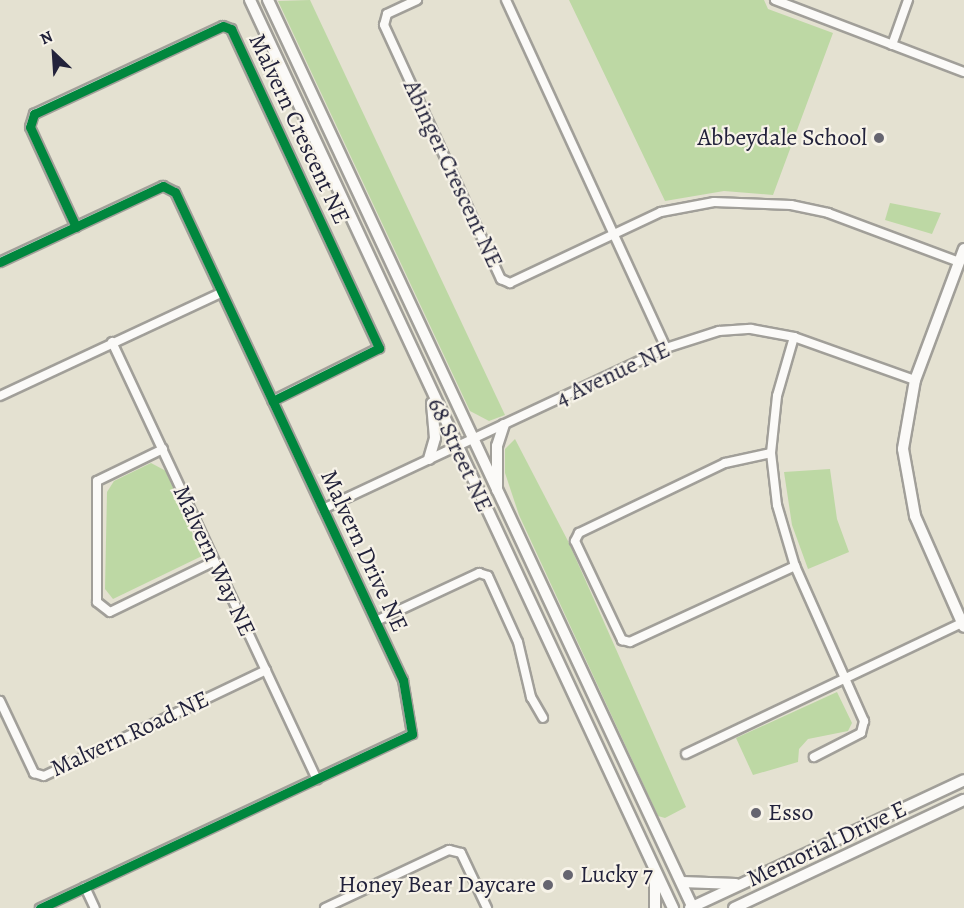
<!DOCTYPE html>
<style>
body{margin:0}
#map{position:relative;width:964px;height:908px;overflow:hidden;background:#e4e1d1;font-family:Alegreya,serif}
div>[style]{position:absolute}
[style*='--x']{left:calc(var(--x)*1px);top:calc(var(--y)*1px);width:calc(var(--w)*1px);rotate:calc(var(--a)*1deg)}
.green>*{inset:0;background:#bdd8a4}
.roads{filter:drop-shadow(2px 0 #a19f99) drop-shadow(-2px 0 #a19f99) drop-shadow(0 2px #a19f99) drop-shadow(0 -2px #a19f99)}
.street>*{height:8px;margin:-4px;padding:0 4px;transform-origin:4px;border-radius:4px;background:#fbfaf8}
.secondary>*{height:10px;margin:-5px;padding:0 5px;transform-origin:5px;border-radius:5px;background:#fbfaf8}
.cycleway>*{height:9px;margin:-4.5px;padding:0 4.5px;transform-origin:4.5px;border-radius:4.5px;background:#00873e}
.dots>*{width:16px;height:16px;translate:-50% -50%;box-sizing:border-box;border:3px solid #f7f3e8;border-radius:50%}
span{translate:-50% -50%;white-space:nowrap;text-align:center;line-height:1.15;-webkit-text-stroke:4.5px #f7f3e8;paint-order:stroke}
.street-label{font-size:24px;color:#22223b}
.poi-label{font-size:24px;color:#22223b}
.right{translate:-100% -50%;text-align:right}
.left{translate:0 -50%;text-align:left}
.north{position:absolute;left:24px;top:24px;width:60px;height:60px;-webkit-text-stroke:4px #f7f3e8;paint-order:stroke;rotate:335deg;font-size:16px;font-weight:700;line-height:24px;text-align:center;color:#22223b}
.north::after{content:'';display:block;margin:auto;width:21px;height:27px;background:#22223b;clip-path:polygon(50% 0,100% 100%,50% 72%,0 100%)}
</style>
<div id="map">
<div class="green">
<div style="clip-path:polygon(310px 0,505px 415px,489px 421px,470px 411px,278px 1px)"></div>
<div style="clip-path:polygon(569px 0,764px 0,768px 9px,833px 33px,773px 195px,724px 191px,665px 201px)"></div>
<div style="clip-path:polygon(890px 203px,941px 213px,932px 234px,885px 220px)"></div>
<div style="clip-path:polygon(515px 439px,568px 541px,686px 807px,665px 818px,658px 816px,519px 515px,505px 473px,505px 449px)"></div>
<div style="clip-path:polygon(151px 463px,166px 471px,202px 556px,113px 599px,105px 589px,107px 492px,114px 481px)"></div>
<div style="clip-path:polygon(830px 469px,837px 519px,849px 552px,808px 569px,792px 525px,784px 472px)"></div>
<div style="clip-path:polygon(837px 692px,852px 723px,848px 731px,808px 739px,799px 749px,798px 762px,753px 775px,736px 738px)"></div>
</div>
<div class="roads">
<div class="street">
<div style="--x:417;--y:0;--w:33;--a:155"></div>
<div style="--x:387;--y:14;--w:11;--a:105"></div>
<div style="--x:384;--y:25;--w:280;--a:65.3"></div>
<div style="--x:501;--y:279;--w:10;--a:24"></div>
<div style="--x:510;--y:283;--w:167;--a:-25.2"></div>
<div style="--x:661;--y:212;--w:54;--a:-10.7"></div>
<div style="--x:714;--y:202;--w:77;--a:2.2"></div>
<div style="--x:791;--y:205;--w:38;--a:12"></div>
<div style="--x:828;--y:213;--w:140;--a:20.5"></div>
<div style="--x:506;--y:0;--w:383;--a:65.3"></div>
<div style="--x:775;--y:0;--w:202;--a:20.9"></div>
<div style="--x:892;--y:45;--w:48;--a:-70.4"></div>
<div style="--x:76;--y:227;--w:110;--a:-114.7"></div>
<div style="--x:30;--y:127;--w:14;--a:-73"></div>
<div style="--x:34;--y:114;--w:208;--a:-25"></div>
<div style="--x:223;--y:26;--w:9;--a:21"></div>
<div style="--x:231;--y:29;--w:352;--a:65.1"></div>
<div style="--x:379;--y:348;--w:119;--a:153.6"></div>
<div style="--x:0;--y:262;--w:180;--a:-25"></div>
<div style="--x:163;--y:186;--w:13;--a:27"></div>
<div style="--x:175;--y:192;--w:539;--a:64.96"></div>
<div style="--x:403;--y:680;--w:55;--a:80.5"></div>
<div style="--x:412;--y:734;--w:411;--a:154.9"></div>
<div style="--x:794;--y:337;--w:61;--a:106.1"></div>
<div style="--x:777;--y:396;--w:57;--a:96"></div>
<div style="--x:771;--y:453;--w:52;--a:83.4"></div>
<div style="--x:777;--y:505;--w:64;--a:73.6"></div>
<div style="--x:795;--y:566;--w:170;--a:66"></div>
<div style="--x:864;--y:721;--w:12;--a:104"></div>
<div style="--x:861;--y:733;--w:53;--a:152.9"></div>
<div style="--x:112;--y:342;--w:483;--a:64.9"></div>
<div style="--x:0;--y:396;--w:244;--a:-25"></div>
<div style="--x:163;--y:449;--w:73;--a:154.1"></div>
<div style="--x:97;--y:481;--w:121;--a:90"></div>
<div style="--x:97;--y:602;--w:16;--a:38"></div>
<div style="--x:110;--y:612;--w:114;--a:-25.9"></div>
<div style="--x:771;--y:453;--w:47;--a:167.7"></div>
<div style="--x:725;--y:463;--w:162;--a:154.4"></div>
<div style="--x:579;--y:533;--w:9;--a:117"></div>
<div style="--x:575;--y:541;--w:110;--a:64.6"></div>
<div style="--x:622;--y:640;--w:8;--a:14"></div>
<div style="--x:630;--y:642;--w:182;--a:-24.7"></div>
<div style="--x:323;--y:509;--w:379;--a:-25.1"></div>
<div style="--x:666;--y:348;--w:56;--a:-17.8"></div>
<div style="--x:719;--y:331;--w:32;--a:-4"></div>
<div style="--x:751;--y:329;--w:44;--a:10.5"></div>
<div style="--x:794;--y:337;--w:128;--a:19.6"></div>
<div style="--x:376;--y:621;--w:114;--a:-25"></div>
<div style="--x:479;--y:573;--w:9;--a:18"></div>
<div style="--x:488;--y:576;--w:72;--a:65.6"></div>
<div style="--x:518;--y:642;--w:57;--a:76.7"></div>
<div style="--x:531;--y:697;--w:24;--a:60"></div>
<div style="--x:0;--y:701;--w:80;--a:64.7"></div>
<div style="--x:34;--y:773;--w:10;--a:17"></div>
<div style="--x:44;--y:776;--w:246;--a:-25.5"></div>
<div style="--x:686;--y:754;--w:308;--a:-25.4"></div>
<div style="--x:85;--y:887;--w:23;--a:65"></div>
<div style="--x:325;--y:908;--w:137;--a:-25.1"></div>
<div style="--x:449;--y:850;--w:12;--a:14"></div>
<div style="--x:461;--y:853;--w:61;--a:64.7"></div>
</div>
<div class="secondary">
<div style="--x:250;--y:0;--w:1002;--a:65.02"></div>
<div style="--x:268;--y:0;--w:1003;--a:64.92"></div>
<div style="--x:964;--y:249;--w:140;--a:110.5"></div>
<div style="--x:915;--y:380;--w:70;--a:99.9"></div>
<div style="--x:903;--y:449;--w:68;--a:79.8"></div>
<div style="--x:915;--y:516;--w:121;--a:66.2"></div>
<div style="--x:429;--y:459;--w:22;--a:-74"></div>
<div style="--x:435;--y:438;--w:35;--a:-95"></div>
<div style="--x:497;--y:490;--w:44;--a:-90"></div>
<div style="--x:497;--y:446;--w:22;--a:-72"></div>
<div style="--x:655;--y:875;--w:33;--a:90"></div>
<div style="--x:682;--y:882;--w:54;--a:2.1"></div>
<div style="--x:690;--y:908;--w:302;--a:-25"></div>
<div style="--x:734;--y:908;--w:254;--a:-25.2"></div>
</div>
</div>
<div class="cycleway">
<div style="--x:76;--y:227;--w:110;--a:-114.7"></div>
<div style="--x:30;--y:127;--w:14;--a:-73"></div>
<div style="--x:34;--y:114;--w:208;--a:-25"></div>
<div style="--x:223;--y:26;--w:9;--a:21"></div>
<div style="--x:231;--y:29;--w:352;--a:65.1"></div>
<div style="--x:379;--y:348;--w:119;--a:153.6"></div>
<div style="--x:0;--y:262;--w:180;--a:-25"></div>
<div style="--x:163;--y:186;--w:13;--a:27"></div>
<div style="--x:175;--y:192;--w:539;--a:64.96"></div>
<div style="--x:403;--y:680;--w:55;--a:80.5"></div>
<div style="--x:412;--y:734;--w:411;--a:154.9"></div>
</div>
<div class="dots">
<div style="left:879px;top:138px;background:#666570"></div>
<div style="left:756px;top:813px;background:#666570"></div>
<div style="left:568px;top:875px;background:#666570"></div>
<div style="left:548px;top:885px;background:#666570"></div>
</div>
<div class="street-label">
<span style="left:299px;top:129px;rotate:65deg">Malvern Crescent NE</span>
<span style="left:453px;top:174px;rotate:65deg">Abinger Crescent NE</span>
<span style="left:613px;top:374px;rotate:-25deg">4 Avenue NE</span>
<span style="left:460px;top:455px;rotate:65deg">68 Street NE</span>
<span style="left:364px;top:551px;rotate:65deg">Malvern Drive NE</span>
<span style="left:214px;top:561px;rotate:65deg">Malvern Way NE</span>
<span style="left:130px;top:734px;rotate:-25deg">Malvern Road NE</span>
<span style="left:827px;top:844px;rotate:-25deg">Memorial Drive E</span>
</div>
<div class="poi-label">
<span class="right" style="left:867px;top:138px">Abbeydale School</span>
<span class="left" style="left:768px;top:813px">Esso</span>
<span class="left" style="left:580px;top:875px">Lucky 7</span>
<span class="right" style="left:536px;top:885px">Honey Bear Daycare</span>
</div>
<div class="north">N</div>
</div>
